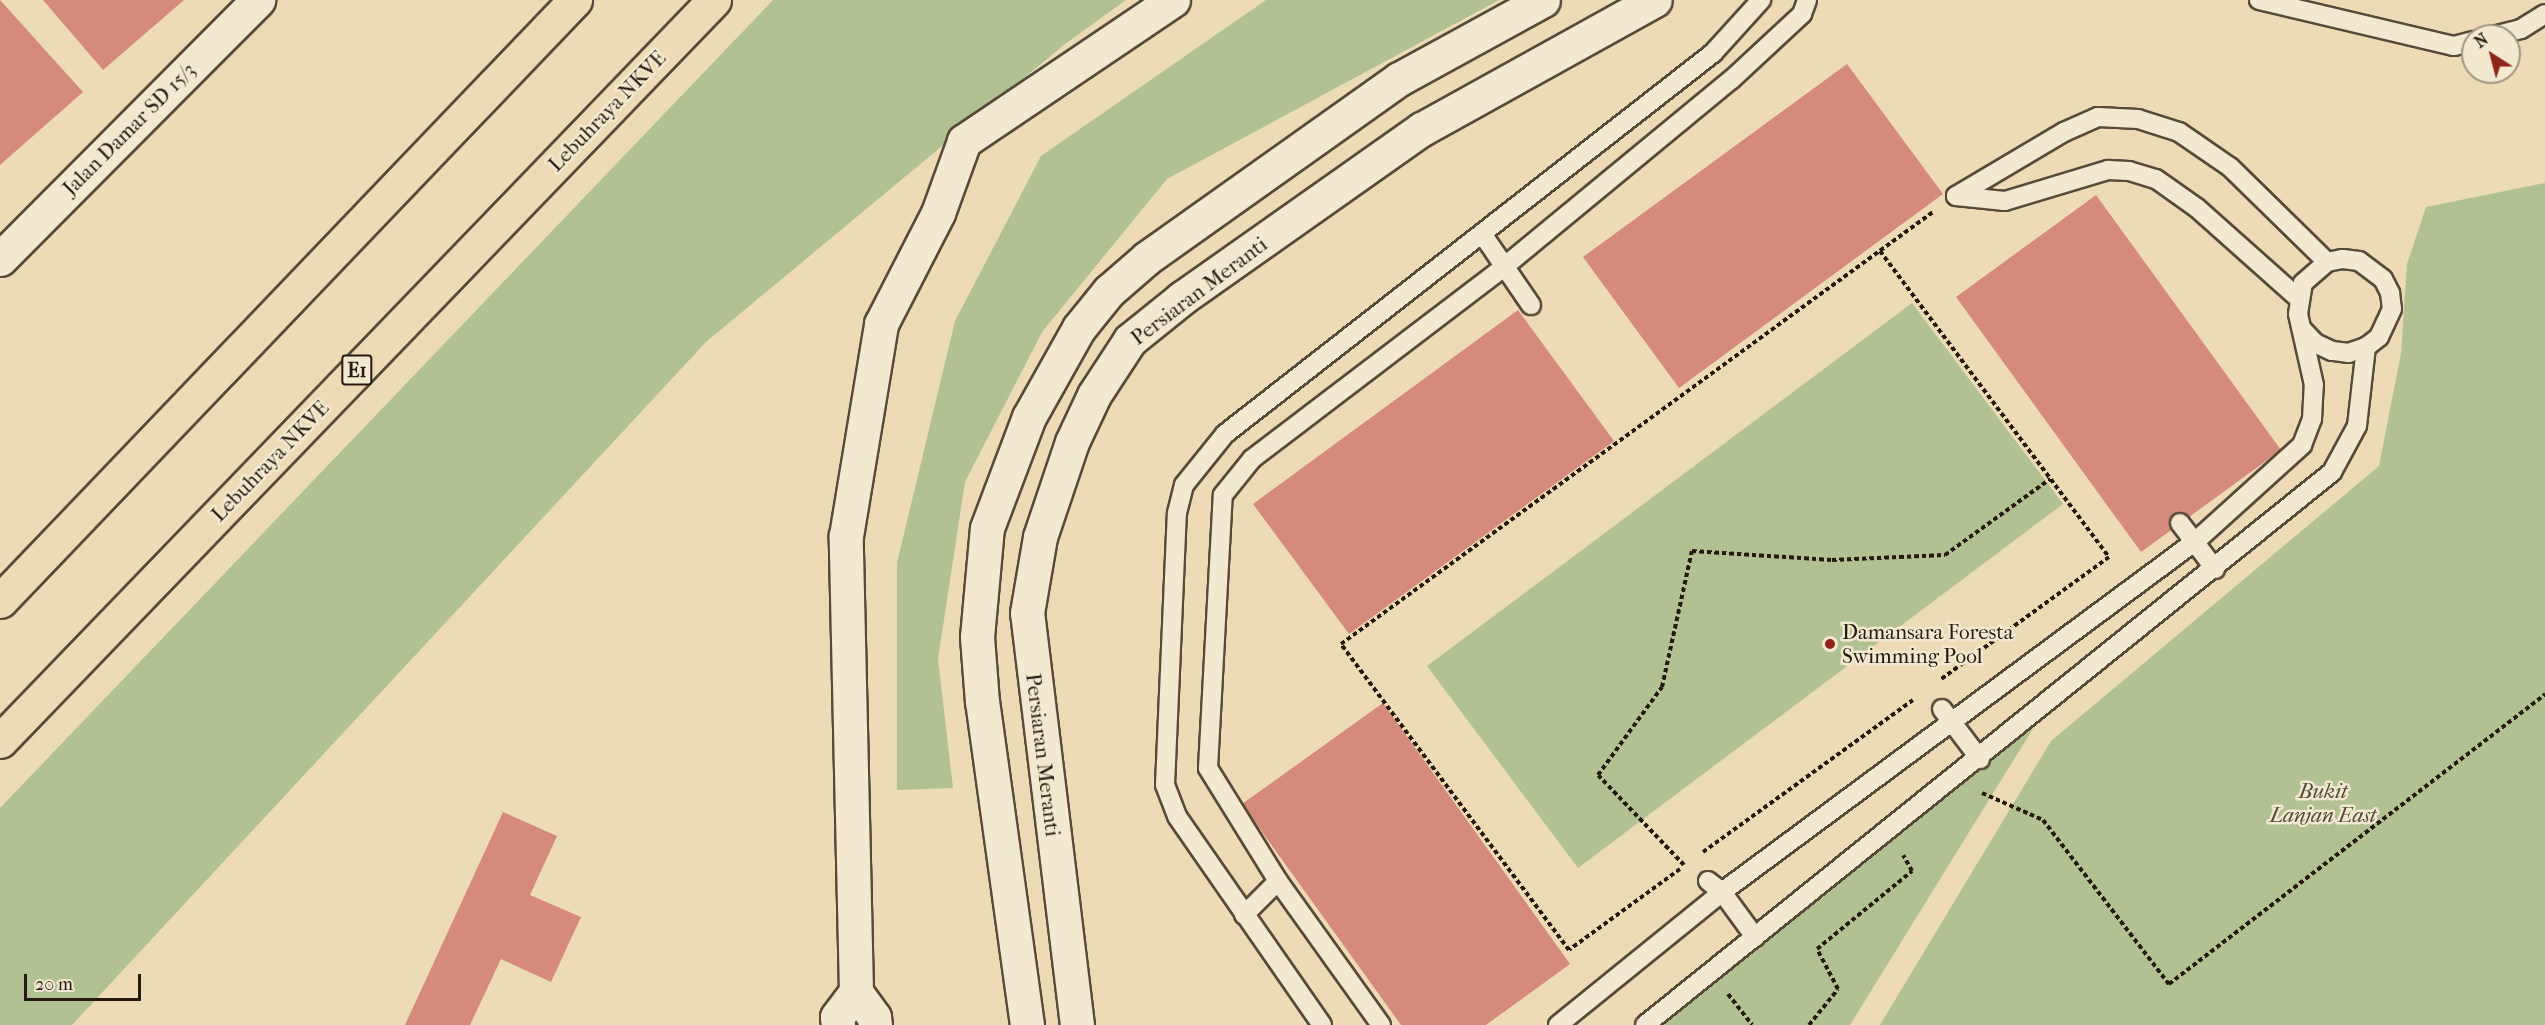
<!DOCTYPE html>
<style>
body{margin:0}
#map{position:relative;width:2545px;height:1025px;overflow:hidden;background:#eddbb6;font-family:"IM FELL French Canon",serif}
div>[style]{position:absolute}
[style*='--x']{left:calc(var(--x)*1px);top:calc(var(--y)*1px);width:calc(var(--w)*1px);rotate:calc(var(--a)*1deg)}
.green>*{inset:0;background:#b2c192}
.building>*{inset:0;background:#d58a7c}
.path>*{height:4px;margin-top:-2px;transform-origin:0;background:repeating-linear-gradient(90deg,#261911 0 4.5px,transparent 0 7.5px)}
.roads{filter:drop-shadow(2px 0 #584a3a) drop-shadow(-2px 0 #584a3a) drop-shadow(0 2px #584a3a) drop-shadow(0 -2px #584a3a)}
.lane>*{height:18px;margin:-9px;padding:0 9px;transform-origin:9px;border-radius:9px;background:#f3e8d0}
.street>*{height:33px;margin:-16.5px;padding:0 16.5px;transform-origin:16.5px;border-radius:16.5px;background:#f3e8d0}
.secondary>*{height:33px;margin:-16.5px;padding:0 16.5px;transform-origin:16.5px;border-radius:16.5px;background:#f3e8d0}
.highway>*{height:33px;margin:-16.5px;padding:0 16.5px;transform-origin:16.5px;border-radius:16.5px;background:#eddbb6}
.dots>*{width:16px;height:16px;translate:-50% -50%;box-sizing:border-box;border:3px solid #f3e8d0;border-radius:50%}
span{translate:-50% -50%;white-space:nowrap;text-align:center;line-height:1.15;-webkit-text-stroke:5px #f3e8d0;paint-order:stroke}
.shield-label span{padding:2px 4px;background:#f3e8d0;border:2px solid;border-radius:4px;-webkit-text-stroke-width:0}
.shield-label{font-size:20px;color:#261911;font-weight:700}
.street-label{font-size:21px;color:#261911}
.poi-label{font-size:21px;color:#261911}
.left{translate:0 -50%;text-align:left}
.park-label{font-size:21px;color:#504b38;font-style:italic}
.north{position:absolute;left:2461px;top:24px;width:60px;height:60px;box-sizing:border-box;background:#f3e8d0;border:2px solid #a19584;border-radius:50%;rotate:324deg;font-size:16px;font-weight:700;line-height:24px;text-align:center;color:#261911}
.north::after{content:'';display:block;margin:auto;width:21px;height:27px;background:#8f2418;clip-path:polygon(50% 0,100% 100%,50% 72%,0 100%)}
.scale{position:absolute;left:24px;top:974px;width:117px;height:27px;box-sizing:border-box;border:3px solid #261911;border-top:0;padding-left:8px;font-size:18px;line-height:21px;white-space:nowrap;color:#261911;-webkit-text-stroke:4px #f3e8d0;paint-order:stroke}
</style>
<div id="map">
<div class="green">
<div style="clip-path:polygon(773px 0,1126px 0,1065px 44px,706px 342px,72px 1025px,0 1025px,0 808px)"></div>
<div style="clip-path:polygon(1266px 0,1499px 0,1167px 179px,1042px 332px,965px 482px,938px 659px,953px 788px,897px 790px,897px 563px,955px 321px,1041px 156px)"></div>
<div style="clip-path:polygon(2545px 183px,2545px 1025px,1880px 1025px,2051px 741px,2379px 466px,2401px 353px,2407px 264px,2426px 207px)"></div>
<div style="clip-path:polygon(1912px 303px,2063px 504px,1578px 868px,1427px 666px)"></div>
<div style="clip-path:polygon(2042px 714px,1850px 1025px,1638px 1025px)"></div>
</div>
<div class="building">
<div style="clip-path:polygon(0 0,83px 92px,0 165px)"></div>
<div style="clip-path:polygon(43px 0,184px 0,103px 70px)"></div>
<div style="clip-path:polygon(1847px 64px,1943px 194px,1679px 388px,1583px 257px)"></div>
<div style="clip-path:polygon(2096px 195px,2281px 450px,2141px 552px,1956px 297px)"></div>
<div style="clip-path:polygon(1518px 310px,1614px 441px,1349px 634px,1253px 504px)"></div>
<div style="clip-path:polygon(1383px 703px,1570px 964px,1486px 1025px,1401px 1025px,1242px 804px)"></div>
<div style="clip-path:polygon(503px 812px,557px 836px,530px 895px,581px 917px,551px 982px,501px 959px,470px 1025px,405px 1025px)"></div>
</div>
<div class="path">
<div style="--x:1880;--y:251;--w:382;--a:53.2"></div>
<div style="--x:2109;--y:557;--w:208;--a:144"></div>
<div style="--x:1982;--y:793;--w:67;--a:23.9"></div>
<div style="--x:2043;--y:820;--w:207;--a:52.5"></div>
<div style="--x:2169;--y:984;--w:475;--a:-37.6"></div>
<div style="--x:1703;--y:852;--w:259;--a:-35.9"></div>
<div style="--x:1684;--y:865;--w:124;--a:-133.7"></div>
<div style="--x:1598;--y:775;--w:109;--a:-54"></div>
<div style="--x:1662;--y:687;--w:139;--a:-77.6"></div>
<div style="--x:1692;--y:551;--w:140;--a:3.7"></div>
<div style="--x:1832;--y:560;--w:113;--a:-2.5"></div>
<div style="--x:1945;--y:555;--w:130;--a:-35.9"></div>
<div style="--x:1680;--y:869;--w:137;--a:143.9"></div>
<div style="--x:1569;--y:950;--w:382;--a:-126.7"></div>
<div style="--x:1341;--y:644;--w:733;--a:-36.12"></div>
<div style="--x:1728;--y:994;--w:39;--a:52"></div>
<div style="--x:1809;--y:1025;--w:46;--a:-51.1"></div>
<div style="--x:1838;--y:989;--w:45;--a:-117.7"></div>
<div style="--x:1817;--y:949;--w:123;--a:-39.4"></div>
<div style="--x:1912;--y:871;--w:18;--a:-119"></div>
</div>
<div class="roads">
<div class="lane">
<div style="--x:2259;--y:0;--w:200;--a:13.3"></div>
<div style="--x:2454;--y:46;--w:20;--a:-15"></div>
<div style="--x:2493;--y:36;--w:29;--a:-14"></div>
<div style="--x:2521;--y:29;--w:28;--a:-32"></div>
<div style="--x:1956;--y:196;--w:126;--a:-30.7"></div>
<div style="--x:2064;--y:132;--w:37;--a:-24"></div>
<div style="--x:2098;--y:117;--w:40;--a:2.9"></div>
<div style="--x:2138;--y:119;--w:43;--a:17.6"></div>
<div style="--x:2179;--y:132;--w:62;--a:34.5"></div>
<div style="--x:2230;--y:167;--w:136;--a:44.4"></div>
<div style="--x:1956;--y:196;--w:49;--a:5.8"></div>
<div style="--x:2005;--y:201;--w:108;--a:-16.8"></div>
<div style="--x:2108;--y:170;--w:21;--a:3"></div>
<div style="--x:2129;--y:171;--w:28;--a:17"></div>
<div style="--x:2156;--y:179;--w:50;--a:35.3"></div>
<div style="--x:2197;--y:208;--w:135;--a:41.7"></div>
<div style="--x:1483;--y:235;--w:85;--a:55.6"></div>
<div style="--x:2180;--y:523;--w:58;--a:52.7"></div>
<div style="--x:1942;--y:709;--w:63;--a:52.8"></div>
<div style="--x:1708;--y:881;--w:18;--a:38"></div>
<div style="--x:1722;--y:892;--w:56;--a:53.7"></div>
<div style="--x:1244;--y:915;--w:48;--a:-45"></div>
<div style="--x:1322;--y:1025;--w:254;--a:-124.8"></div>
<div style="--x:1177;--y:816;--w:33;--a:-111"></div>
<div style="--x:1165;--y:785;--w:272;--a:-87.5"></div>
<div style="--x:1177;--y:513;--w:29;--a:-76"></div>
<div style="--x:1184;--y:485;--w:65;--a:-51.2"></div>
<div style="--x:1225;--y:434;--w:619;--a:-37.98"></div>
<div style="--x:1713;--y:53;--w:72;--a:-47.8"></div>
<div style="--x:1381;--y:1025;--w:177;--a:-125.6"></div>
<div style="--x:1278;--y:881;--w:133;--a:-121.8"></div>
<div style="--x:1208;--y:768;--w:273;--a:-86.9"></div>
<div style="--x:1223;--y:495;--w:46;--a:-51.1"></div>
<div style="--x:1252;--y:459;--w:318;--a:-37.3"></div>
<div style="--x:1505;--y:266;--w:293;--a:-39.5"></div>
<div style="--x:1731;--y:80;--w:97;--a:-42.9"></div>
<div style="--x:1802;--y:14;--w:15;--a:-70"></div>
<div style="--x:1558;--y:1025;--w:211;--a:-39"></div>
<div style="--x:1722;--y:892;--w:591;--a:-36.54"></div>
<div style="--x:2197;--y:540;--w:142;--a:-42.1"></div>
<div style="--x:2302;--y:445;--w:28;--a:-69"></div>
<div style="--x:2312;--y:419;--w:34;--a:-87"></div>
<div style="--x:2314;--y:385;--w:73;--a:-102.7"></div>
<div style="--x:2298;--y:314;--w:31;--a:-81"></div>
<div style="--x:2303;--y:283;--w:32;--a:-41"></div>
<div style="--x:2327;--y:262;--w:16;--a:-11"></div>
<div style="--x:2343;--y:259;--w:16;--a:7"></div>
<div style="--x:2359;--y:261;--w:30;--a:37"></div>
<div style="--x:2383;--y:279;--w:16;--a:63"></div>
<div style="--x:2390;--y:293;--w:16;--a:83"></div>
<div style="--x:2392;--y:309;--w:31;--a:115"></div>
<div style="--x:2379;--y:337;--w:16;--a:142"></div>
<div style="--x:2366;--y:347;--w:18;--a:161"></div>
<div style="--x:2349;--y:353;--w:17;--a:-173"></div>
<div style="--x:2332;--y:351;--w:19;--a:-155"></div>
<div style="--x:2315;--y:343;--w:18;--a:-133"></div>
<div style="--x:1645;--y:1025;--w:882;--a:-38.83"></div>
<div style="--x:2332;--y:472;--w:52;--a:-61.5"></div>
<div style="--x:2357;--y:426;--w:80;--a:-83.5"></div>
</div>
<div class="street">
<div style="--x:0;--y:259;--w:366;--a:-45.1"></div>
<div style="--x:1027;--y:1025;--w:326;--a:-97.9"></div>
<div style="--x:982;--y:702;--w:65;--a:-94.4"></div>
<div style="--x:977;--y:637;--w:109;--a:-84.8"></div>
<div style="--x:987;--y:528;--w:119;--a:-69.3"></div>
<div style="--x:1029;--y:417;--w:102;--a:-60.7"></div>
<div style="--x:1079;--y:328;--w:48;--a:-51"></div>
<div style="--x:1109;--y:291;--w:50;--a:-41"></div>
<div style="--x:1147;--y:258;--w:309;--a:-35.4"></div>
<div style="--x:1399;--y:79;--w:164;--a:-28.7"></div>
<div style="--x:1077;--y:1025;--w:415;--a:-96.9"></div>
<div style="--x:1027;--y:613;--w:77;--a:-80.3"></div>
<div style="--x:1040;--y:537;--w:100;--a:-71.4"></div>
<div style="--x:1072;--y:442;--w:52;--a:-64.9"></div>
<div style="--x:1094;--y:395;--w:66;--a:-56.8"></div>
<div style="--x:1130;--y:340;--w:67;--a:-38.9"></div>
<div style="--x:1182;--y:298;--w:294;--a:-35.2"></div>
<div style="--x:1422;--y:129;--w:266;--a:-29"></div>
</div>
<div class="secondary">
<div style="--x:838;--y:1025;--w:8;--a:-97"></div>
<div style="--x:837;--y:1017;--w:31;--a:-53"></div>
<div style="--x:875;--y:1025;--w:8;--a:-97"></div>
<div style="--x:874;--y:1017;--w:31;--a:-126"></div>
<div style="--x:856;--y:992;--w:456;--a:-91.3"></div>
<div style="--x:846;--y:536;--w:215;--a:-80.6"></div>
<div style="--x:881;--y:324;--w:125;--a:-62.8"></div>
<div style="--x:938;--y:213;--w:77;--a:-70.1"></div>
<div style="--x:964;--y:141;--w:252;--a:-34"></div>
</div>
<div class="highway">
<div style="--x:0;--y:601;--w:832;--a:-46.27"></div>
<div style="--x:0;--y:741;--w:1029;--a:-46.06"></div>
</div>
</div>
<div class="dots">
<div style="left:1830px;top:644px;background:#8f2418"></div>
</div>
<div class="shield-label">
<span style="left:357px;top:370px">E1</span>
</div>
<div class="street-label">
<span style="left:607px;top:111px;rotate:-46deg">Lebuhraya NKVE</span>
<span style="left:129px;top:129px;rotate:-45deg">Jalan Damar SD 15/3</span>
<span style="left:1199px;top:291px;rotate:-37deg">Persiaran Meranti</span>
<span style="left:270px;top:461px;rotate:-46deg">Lebuhraya NKVE</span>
<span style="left:1043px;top:755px;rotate:83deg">Persiaran Meranti</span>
</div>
<div class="poi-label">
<span class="left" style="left:1842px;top:644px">Damansara Foresta<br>Swimming Pool</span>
</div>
<div class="park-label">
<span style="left:2323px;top:803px">Bukit<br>Lanjan East</span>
</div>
<div class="north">N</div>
<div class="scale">20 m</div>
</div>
